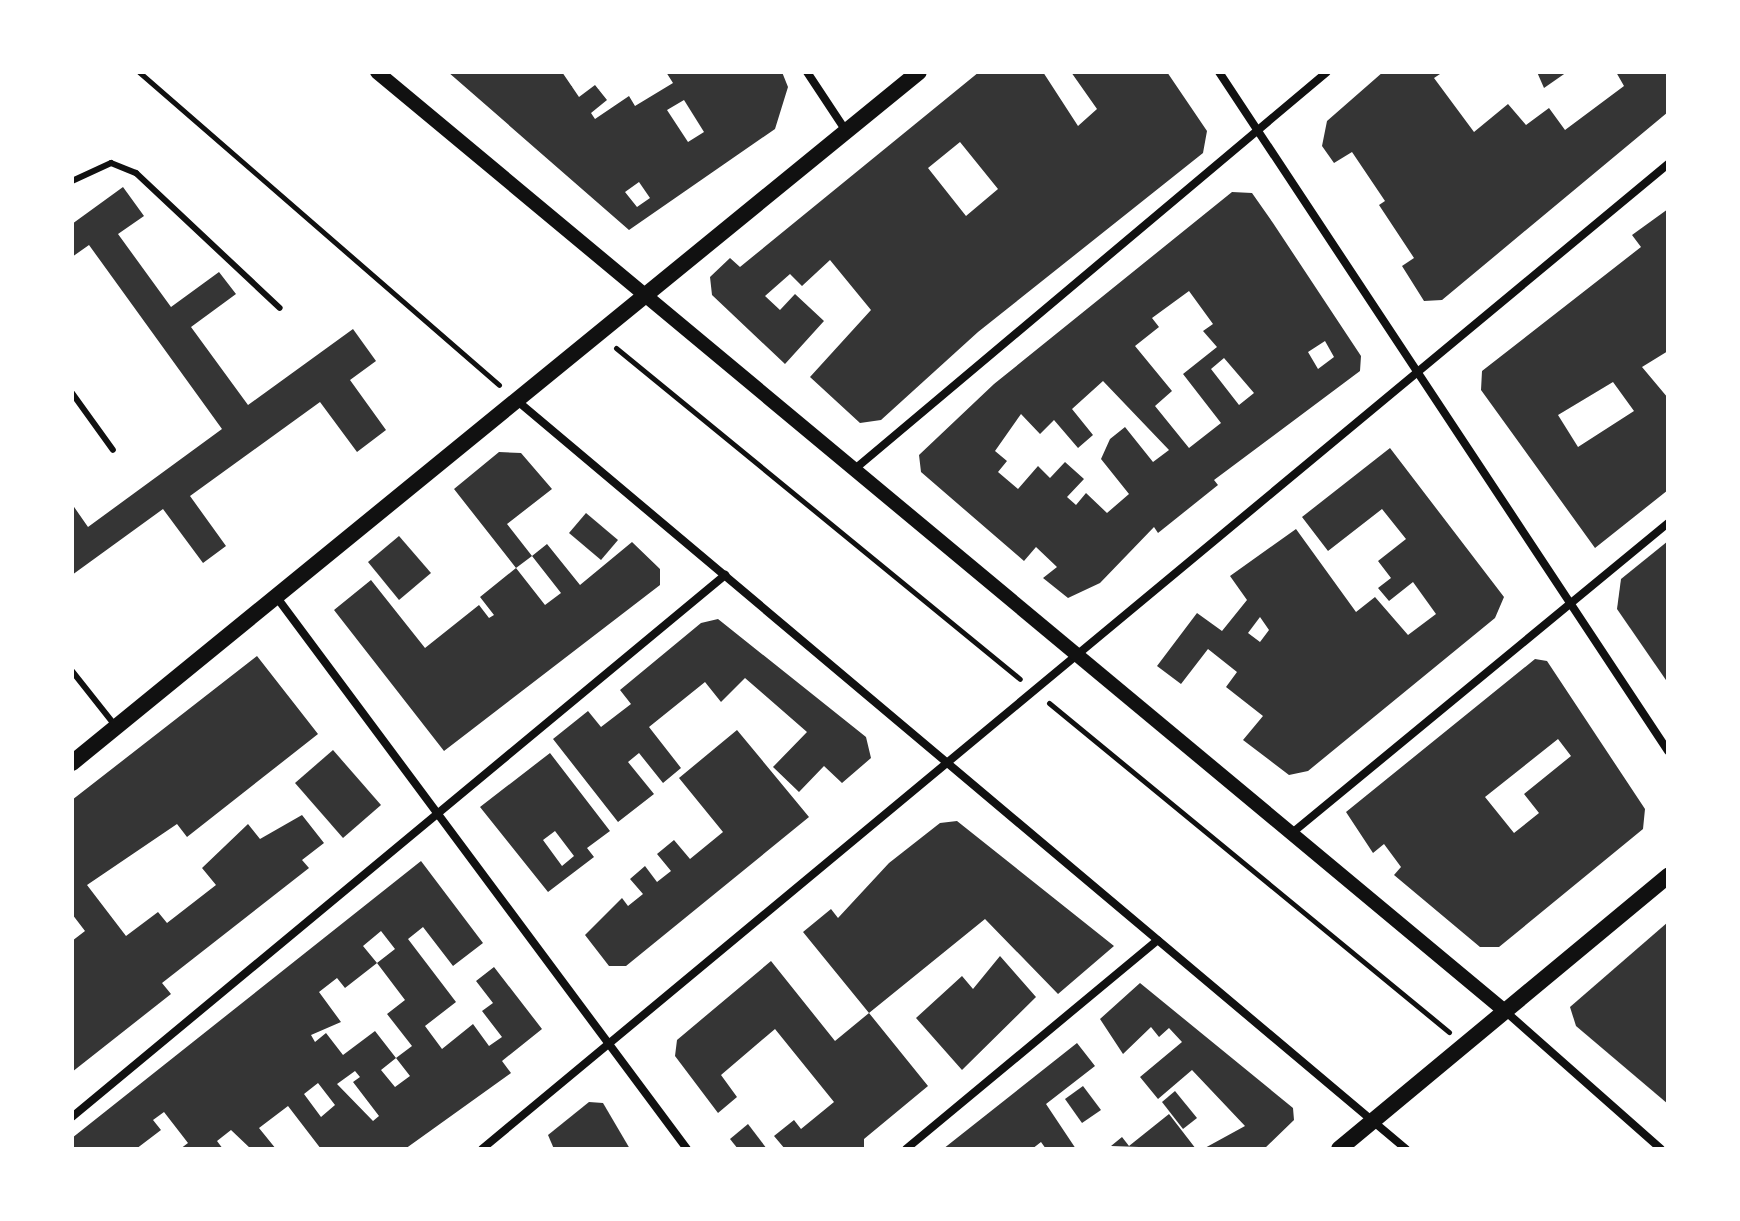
<!DOCTYPE html>
<style>
body{margin:0}
#map{position:relative;width:1740px;height:1221px;overflow:hidden;background:#fff;font-family:Manrope,sans-serif}
div>[style]{position:absolute}
[style*='--x']{left:calc(var(--x)*1px);top:calc(var(--y)*1px);width:calc(var(--w)*1px);rotate:calc(var(--a)*1deg)}
.building>*{inset:0;background:#353535}
.path>*{height:5px;margin:-2.5px;padding:0 2.5px;transform-origin:2.5px;border-radius:2.5px;background:#111}
.service>*{height:6px;margin:-3px;padding:0 3px;transform-origin:3px;border-radius:3px;background:#111}
.minor>*{height:8px;margin:-4px;padding:0 4px;transform-origin:4px;border-radius:4px;background:#111}
.tertiary>*{height:14px;margin:-7px;padding:0 7px;transform-origin:7px;border-radius:7px;background:#111}
.secondary>*{height:16px;margin:-8px;padding:0 8px;transform-origin:8px;border-radius:8px;background:#111}
span{translate:-50% -50%;white-space:nowrap;text-align:center;line-height:1.15;-webkit-text-stroke:6px #fff;paint-order:stroke}
.frame{position:absolute;inset:0;border:74px solid #fff;pointer-events:none}
</style>
<div id="map">
<div class="building">
<div style="clip-path:polygon(evenodd,448px 72px,562px 72px,579px 97px,595px 85px,607px 100px,591px 113px,595px 119px,629px 96px,635px 106px,673px 83px,666px 72px,782px 72px,788px 87px,775px 129px,629px 230px,448px 72px,684px 100px,704px 132px,688px 142px,667px 110px,684px 100px,448px 72px,639px 182px,650px 198px,637px 207px,625px 192px,639px 182px)"></div>
<div style="clip-path:polygon(evenodd,979px 72px,1043px 72px,1078px 126px,1097px 109px,1071px 72px,1167px 72px,1207px 131px,1203px 153px,978px 332px,881px 420px,860px 423px,810px 377px,871px 310px,830px 260px,802px 286px,790px 274px,765px 296px,780px 310px,795px 294px,824px 321px,785px 364px,712px 295px,710px 277px,730px 258px,740px 267px,979px 72px,960px 142px,998px 189px,966px 216px,928px 168px,960px 142px)"></div>
<div style="clip-path:polygon(1383px 72px,1443px 72px,1434px 78px,1474px 132px,1508px 104px,1526px 125px,1549px 108px,1565px 130px,1624px 86px,1616px 72px,1666px 72px,1668px 112px,1442px 300px,1424px 301px,1402px 266px,1414px 258px,1379px 205px,1385px 201px,1352px 152px,1334px 163px,1322px 146px,1327px 121px)"></div>
<div style="clip-path:polygon(1537px 72px,1567px 72px,1544px 88px)"></div>
<div style="clip-path:polygon(123px 187px,144px 216px,118px 234px,171px 307px,219px 272px,236px 294px,191px 327px,248px 405px,353px 329px,376px 361px,350px 380px,386px 430px,357px 452px,320px 402px,190px 496px,226px 546px,203px 563px,163px 509px,72px 575px,72px 504px,88px 527px,222px 429px,89px 245px,72px 257px,72px 224px)"></div>
<div style="clip-path:polygon(evenodd,1232px 192px,1252px 193px,1273px 223px,1361px 356px,1360px 371px,1214px 480px,1218px 485px,1158px 533px,1154px 527px,1100px 583px,1068px 598px,1043px 578px,1057px 567px,1036px 547px,1024px 561px,921px 472px,919px 455px,994px 384px,1232px 192px,1189px 291px,1213px 324px,1203px 331px,1217px 347px,1183px 374px,1221px 423px,1189px 448px,1155px 406px,1172px 391px,1135px 346px,1159px 327px,1152px 318px,1189px 291px,1232px 192px,1325px 341px,1334px 357px,1318px 369px,1308px 352px,1325px 341px,1232px 192px,1224px 358px,1254px 393px,1239px 405px,1211px 369px,1224px 358px,1232px 192px,1103px 381px,1169px 450px,1153px 462px,1125px 427px,1110px 439px,1101px 459px,1129px 494px,1107px 513px,1086px 493px,1076px 505px,1067px 497px,1084px 479px,1065px 462px,1050px 478px,1038px 466px,1018px 489px,998px 472px,1007px 461px,995px 451px,1021px 414px,1040px 434px,1054px 420px,1078px 448px,1093px 435px,1072px 409px,1103px 381px)"></div>
<div style="clip-path:polygon(evenodd,1668px 209px,1668px 351px,1642px 367px,1668px 398px,1668px 490px,1595px 548px,1481px 390px,1482px 371px,1641px 247px,1632px 235px,1668px 209px,1613px 382px,1634px 411px,1578px 447px,1558px 415px,1613px 382px)"></div>
<div style="clip-path:polygon(evenodd,1390px 448px,1504px 597px,1495px 618px,1308px 771px,1289px 775px,1243px 740px,1263px 716px,1226px 687px,1237px 672px,1208px 649px,1181px 684px,1157px 666px,1197px 613px,1222px 631px,1247px 600px,1230px 576px,1296px 529px,1356px 612px,1375px 597px,1408px 635px,1436px 614px,1413px 582px,1389px 601px,1378px 588px,1391px 578px,1378px 561px,1406px 539px,1382px 509px,1328px 551px,1302px 517px,1390px 448px,1260px 617px,1269px 630px,1260px 642px,1248px 633px,1260px 617px)"></div>
<div style="clip-path:polygon(499px 452px,521px 453px,552px 489px,507px 524px,532px 556px,516px 568px,545px 605px,561px 593px,532px 556px,547px 544px,580px 585px,632px 542px,660px 569px,660px 585px,444px 751px,334px 610px,371px 580px,425px 648px,479px 605px,489px 618px,494px 615px,480px 597px,516px 568px,454px 489px)"></div>
<div style="clip-path:polygon(586px 513px,618px 540px,601px 560px,569px 533px)"></div>
<div style="clip-path:polygon(399px 536px,431px 573px,399px 600px,368px 562px)"></div>
<div style="clip-path:polygon(1668px 541px,1668px 683px,1617px 609px,1621px 579px)"></div>
<div style="clip-path:polygon(718px 619px,866px 737px,871px 758px,842px 783px,824px 766px,799px 792px,773px 767px,807px 732px,745px 678px,721px 702px,705px 682px,649px 727px,681px 768px,663px 783px,639px 753px,628px 762px,654px 794px,618px 822px,553px 739px,588px 711px,601px 727px,631px 704px,620px 690px,701px 623px)"></div>
<div style="clip-path:polygon(257px 656px,318px 734px,187px 837px,177px 824px,87px 885px,126px 936px,158px 912px,167px 923px,216px 885px,202px 868px,248px 824px,260px 839px,302px 815px,324px 843px,302px 860px,309px 868px,162px 983px,171px 994px,72px 1072px,72px 941px,85px 931px,72px 914px,72px 800px)"></div>
<div style="clip-path:polygon(evenodd,1535px 659px,1547px 661px,1645px 809px,1643px 829px,1499px 947px,1480px 947px,1394px 875px,1401px 867px,1384px 844px,1373px 853px,1346px 812px,1535px 659px,1558px 739px,1571px 756px,1524px 794px,1539px 813px,1514px 833px,1485px 797px,1558px 739px)"></div>
<div style="clip-path:polygon(737px 730px,809px 817px,626px 966px,609px 966px,585px 935px,622px 898px,628px 906px,643px 894px,630px 879px,645px 866px,657px 882px,671px 871px,657px 854px,674px 840px,690px 859px,723px 832px,679px 778px)"></div>
<div style="clip-path:polygon(333px 750px,381px 805px,343px 838px,295px 783px)"></div>
<div style="clip-path:polygon(evenodd,550px 753px,610px 831px,587px 848px,594px 857px,548px 892px,480px 807px,550px 753px,555px 831px,574px 856px,562px 866px,543px 840px,555px 831px)"></div>
<div style="clip-path:polygon(957px 821px,1114px 946px,1058px 994px,985px 919px,869px 1013px,803px 932px,831px 909px,838px 918px,889px 863px,940px 823px)"></div>
<div style="clip-path:polygon(evenodd,421px 861px,483px 943px,453px 966px,423px 927px,408px 939px,456px 1002px,425px 1026px,442px 1049px,473px 1024px,489px 1046px,502px 1037px,482px 1011px,493px 1003px,476px 981px,494px 967px,542px 1029px,502px 1061px,511px 1073px,405px 1149px,321px 1149px,288px 1106px,259px 1128px,276px 1149px,251px 1149px,231px 1130px,217px 1141px,223px 1149px,180px 1149px,188px 1143px,164px 1112px,153px 1120px,161px 1130px,136px 1149px,72px 1149px,72px 1138px,421px 861px,381px 931px,395px 949px,377px 963px,363px 946px,381px 931px,421px 861px,377px 963px,405px 1000px,387px 1014px,412px 1046px,396px 1058px,410px 1076px,395px 1087px,381px 1070px,396px 1058px,375px 1031px,343px 1055px,326px 1033px,315px 1042px,311px 1035px,341px 1022px,319px 992px,337px 978px,345px 988px,377px 963px,421px 861px,355px 1071px,360px 1077px,353px 1082px,379px 1116px,373px 1121px,337px 1084px,355px 1071px,421px 861px,318px 1083px,335px 1105px,321px 1117px,304px 1094px,318px 1083px)"></div>
<div style="clip-path:polygon(1668px 922px,1668px 1104px,1576px 1026px,1570px 1007px)"></div>
<div style="clip-path:polygon(1000px 956px,1036px 997px,962px 1070px,916px 1018px,962px 976px,973px 989px)"></div>
<div style="clip-path:polygon(771px 961px,835px 1041px,869px 1013px,928px 1086px,864px 1139px,864px 1149px,785px 1149px,774px 1136px,794px 1120px,801px 1129px,834px 1102px,775px 1029px,721px 1075px,737px 1097px,718px 1113px,675px 1056px,677px 1040px)"></div>
<div style="clip-path:polygon(1140px 983px,1293px 1108px,1294px 1120px,1264px 1149px,1203px 1149px,1245px 1126px,1192px 1070px,1158px 1099px,1140px 1077px,1182px 1042px,1169px 1028px,1159px 1037px,1151px 1027px,1123px 1054px,1100px 1019px)"></div>
<div style="clip-path:polygon(1077px 1043px,1095px 1066px,1046px 1104px,1076px 1149px,1046px 1149px,1041px 1142px,1032px 1149px,943px 1149px)"></div>
<div style="clip-path:polygon(1083px 1086px,1101px 1110px,1082px 1123px,1065px 1099px)"></div>
<div style="clip-path:polygon(1175px 1091px,1197px 1118px,1183px 1129px,1162px 1102px)"></div>
<div style="clip-path:polygon(589px 1102px,603px 1103px,630px 1149px,554px 1149px,548px 1135px)"></div>
<div style="clip-path:polygon(1169px 1114px,1196px 1149px,1111px 1146px,1122px 1137px,1129px 1146px)"></div>
<div style="clip-path:polygon(748px 1124px,767px 1149px,738px 1149px,730px 1139px)"></div>
</div>
<div class="path">
<div style="--x:139;--y:72;--w:477;--a:41"></div>
<div style="--x:616;--y:348;--w:522;--a:39.33"></div>
<div style="--x:1049;--y:703;--w:518;--a:39.44"></div>
</div>
<div class="service">
<div style="--x:72;--y:181;--w:43;--a:-24.8"></div>
<div style="--x:111;--y:163;--w:27;--a:22"></div>
<div style="--x:136;--y:173;--w:197;--a:43.2"></div>
<div style="--x:72;--y:393;--w:70;--a:54.3"></div>
<div style="--x:72;--y:671;--w:68;--a:51.6"></div>
</div>
<div class="minor">
<div style="--x:807;--y:72;--w:71;--a:56.5"></div>
<div style="--x:1219;--y:72;--w:814;--a:56.52"></div>
<div style="--x:515;--y:399;--w:1165;--a:40.09"></div>
<div style="--x:856;--y:468;--w:615;--a:-40.06"></div>
<div style="--x:275;--y:595;--w:690;--a:53.36"></div>
<div style="--x:1292;--y:833;--w:487;--a:-39.5"></div>
<div style="--x:1505;--y:1011;--w:208;--a:41.5"></div>
<div style="--x:72;--y:1117;--w:849;--a:-39.69"></div>
<div style="--x:482;--y:1149;--w:1542;--a:-39.71"></div>
<div style="--x:906;--y:1149;--w:327;--a:-39.7"></div>
</div>
<div class="tertiary">
<div style="--x:377;--y:72;--w:1468;--a:39.78"></div>
</div>
<div class="secondary">
<div style="--x:72;--y:763;--w:1093;--a:-39.21"></div>
<div style="--x:1339;--y:1149;--w:428;--a:-39.7"></div>
</div>
<div class="frame"></div>
</div>
